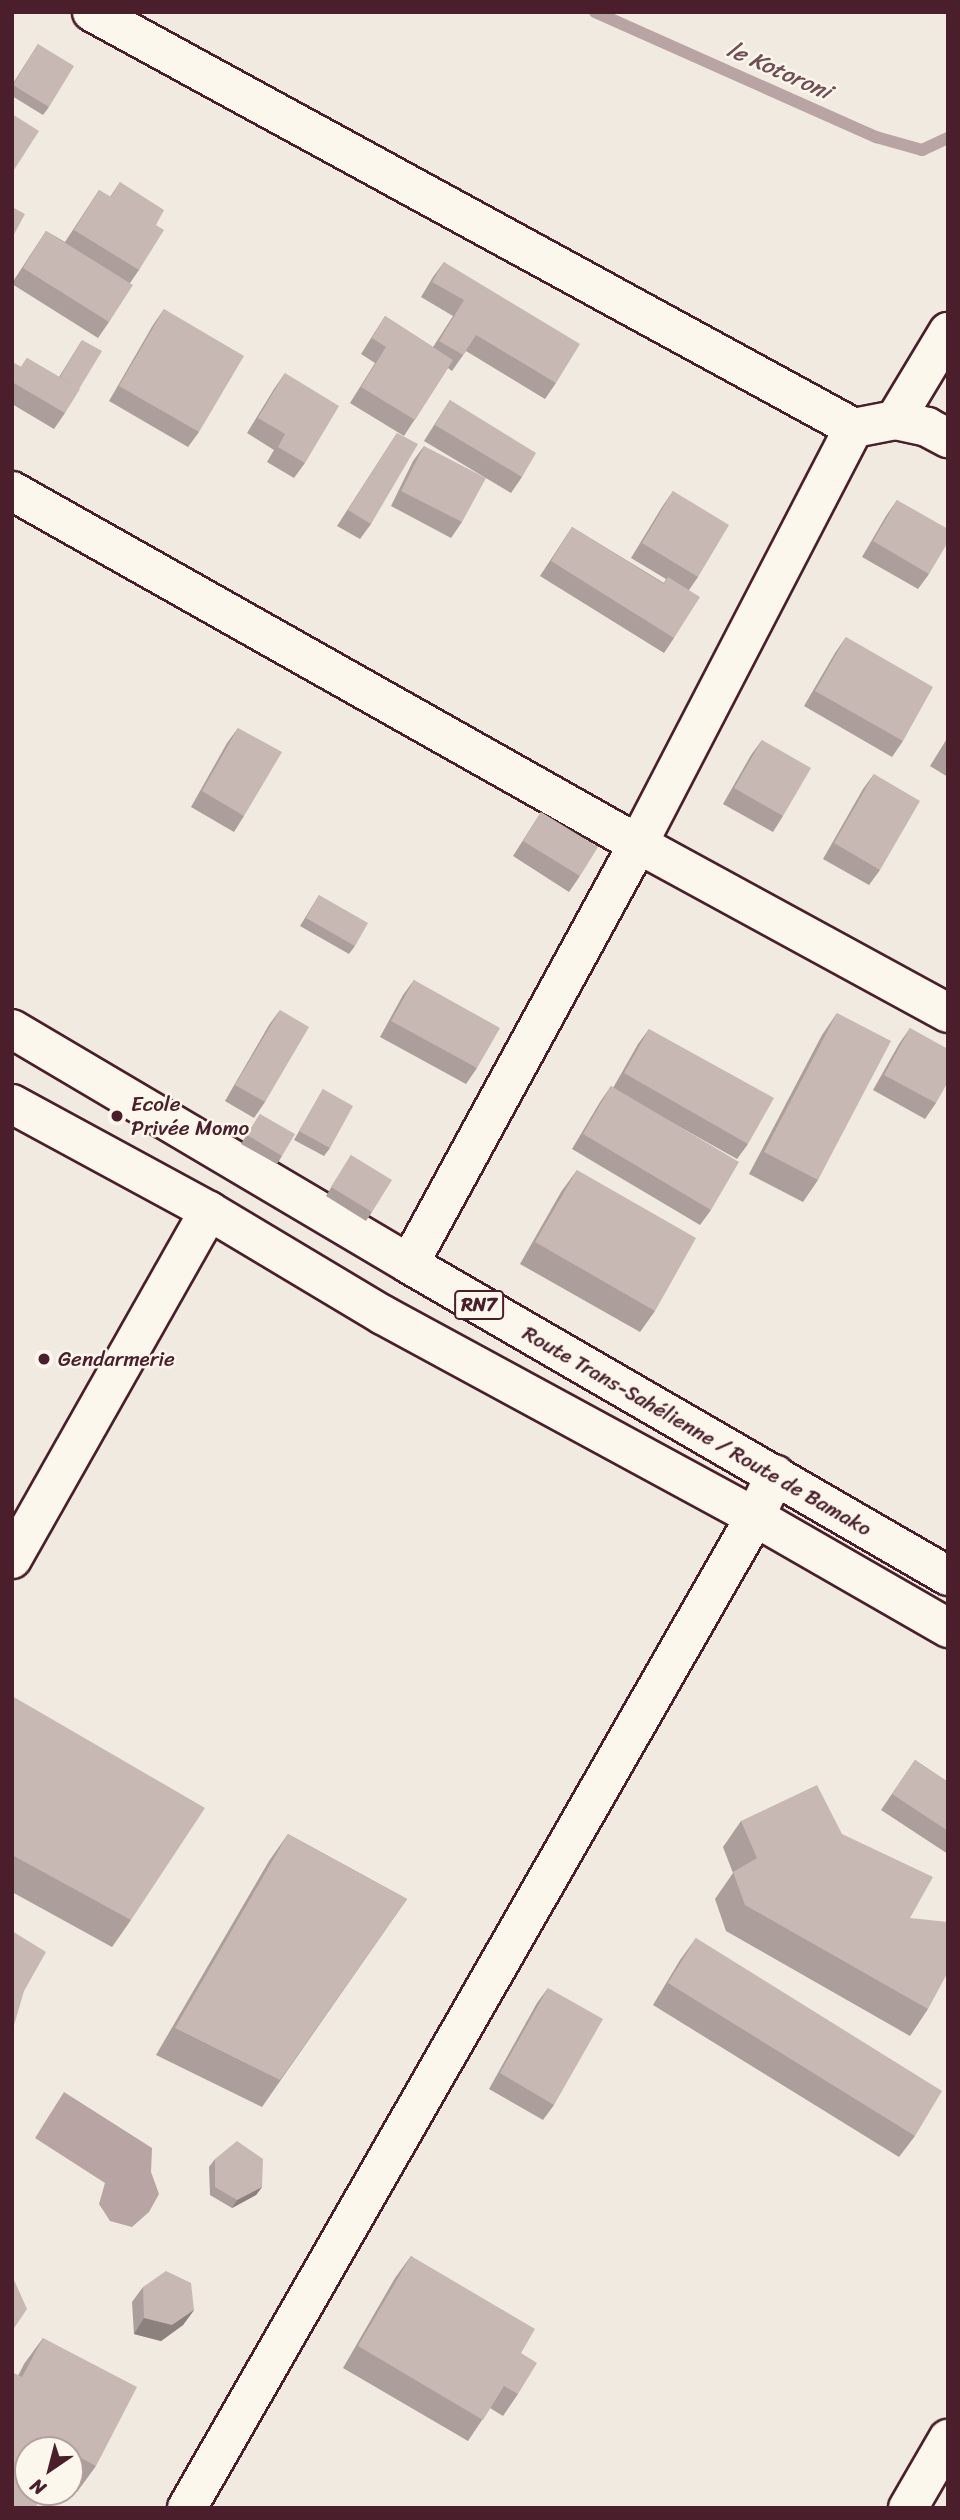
<!DOCTYPE html>
<meta charset="utf-8">
<style>
body{margin:0}
#map{position:relative;width:960px;height:2520px;overflow:hidden;background:#f0eae0;font-family:Sriracha,sans-serif}
div>[style]{position:absolute}
[style*='--x']{left:calc(var(--x)*1px);top:calc(var(--y)*1px);width:calc(var(--w)*1px);rotate:calc(var(--a)*1deg)}
.water>*{inset:0;background:#b8a4a2}
.stream>*{height:12px;margin:-6px;padding:0 6px;transform-origin:6px;border-radius:6px;background:#b8a4a2}
.roads{filter:drop-shadow(2px 0 #4a1f2b) drop-shadow(-2px 0 #4a1f2b) drop-shadow(0 2px #4a1f2b) drop-shadow(0 -2px #4a1f2b)}
.street>*{height:38px;margin:-19px;padding:0 19px;transform-origin:19px;border-radius:19px;background:#fbf7ec}
.highway>*{height:38px;margin:-19px;padding:0 19px;transform-origin:19px;border-radius:19px;background:#fbf7ec}
.wall>*{inset:0;background:#ac9e9a}
.shaded-wall>*{inset:0;background:#8c817d}
.building>*{inset:0;background:#c8b8b3}
.dots>*{width:19px;height:19px;translate:-50% -50%;box-sizing:border-box;border:4px solid #fbf7ec;border-radius:50%}
span{translate:-50% -50%;white-space:nowrap;text-align:center;line-height:1.15;-webkit-text-stroke:5px #fbf7ec;paint-order:stroke}
.shield-label span{padding:2px 5px;background:#fbf7ec;border:2px solid;border-radius:5px;-webkit-text-stroke-width:0}
.shield-label{font-size:19px;color:#4a1f2b;font-weight:700}
.poi-label{font-size:21px;color:#4a1f2b}
.left{translate:0 -50%;text-align:left}
.street-label{font-size:21px;color:#4a1f2b}
.water-label{font-size:23px;color:#704e55;font-style:italic}
.frame{position:absolute;inset:0;border:14px solid #4a1f2b;pointer-events:none}
.north{position:absolute;left:14px;top:2436px;width:70px;height:70px;box-sizing:border-box;background:#fbf7ec;border:2px solid #b4a19f;border-radius:50%;rotate:215deg;font-size:19px;font-weight:700;line-height:28px;text-align:center;color:#4a1f2b}
.north::after{content:'';display:block;margin:auto;width:24px;height:32px;background:#4a1f2b;clip-path:polygon(50% 0,100% 100%,50% 72%,0 100%)}
</style>
<div id="map">
<div class="water">
<div style="clip-path:polygon(64px 2092px,152px 2148px,151px 2172px,159px 2194px,149px 2212px,132px 2227px,110px 2221px,99px 2204px,105px 2183px,35px 2138px)"></div>
</div>
<div class="stream">
<div style="--x:595;--y:12;--w:308;--a:24"></div>
<div style="--x:876;--y:137;--w:48;--a:15.8"></div>
<div style="--x:922;--y:150;--w:29;--a:-25"></div>
</div>
<div class="roads">
<div class="street">
<div style="--x:92;--y:12;--w:868;--a:28.63"></div>
<div style="--x:854;--y:428;--w:42;--a:-11"></div>
<div style="--x:895;--y:420;--w:33;--a:12"></div>
<div style="--x:927;--y:427;--w:24;--a:28"></div>
<div style="--x:895;--y:420;--w:103;--a:-58.9"></div>
<div style="--x:12;--y:491;--w:719;--a:29.42"></div>
<div style="--x:638;--y:844;--w:353;--a:28.6"></div>
<div style="--x:409;--y:1264;--w:478;--a:-61.4"></div>
<div style="--x:638;--y:844;--w:469;--a:-62.6"></div>
<div style="--x:12;--y:1559;--w:400;--a:-60.5"></div>
<div style="--x:187;--y:2508;--w:1142;--a:-60.18"></div>
<div style="--x:755;--y:1517;--w:47;--a:-64.5"></div>
<div style="--x:908;--y:2508;--w:80;--a:-59.9"></div>
</div>
<div class="highway">
<div style="--x:12;--y:1029;--w:461;--a:30.6"></div>
<div style="--x:409;--y:1264;--w:623;--a:30.06"></div>
<div style="--x:12;--y:1104;--w:224;--a:28.5"></div>
<div style="--x:209;--y:1211;--w:203;--a:30.9"></div>
<div style="--x:383;--y:1315;--w:423;--a:28.5"></div>
<div style="--x:755;--y:1517;--w:223;--a:29.9"></div>
</div>
</div>
<div class="wall">
<div style="clip-path:polygon(38px 44px,49px 107px,43px 115px,12px 96px,12px 85px)"></div>
<div style="clip-path:polygon(120px 182px,156px 225px,139px 270px,130px 283px,109px 322px,98px 338px,12px 284px,12px 283px,46px 231px,65px 242px,99px 190px,110px 197px)"></div>
<div style="clip-path:polygon(444px 262px,556px 383px,545px 399px,466px 351px,452px 371px,448px 368px,404px 436px,350px 403px,375px 363px,361px 354px,385px 316px,433px 347px,453px 316px,421px 297px,433px 277px)"></div>
<div style="clip-path:polygon(164px 309px,199px 432px,188px 447px,109px 401px,153px 325px)"></div>
<div style="clip-path:polygon(82px 340px,65px 413px,54px 429px,12px 404px,12px 362px,21px 367px,27px 358px,59px 377px)"></div>
<div style="clip-path:polygon(285px 373px,305px 463px,294px 478px,267px 462px,274px 450px,247px 433px,274px 389px)"></div>
<div style="clip-path:polygon(450px 400px,522px 477px,511px 493px,424px 441px)"></div>
<div style="clip-path:polygon(397px 433px,371px 524px,360px 539px,337px 526px)"></div>
<div style="clip-path:polygon(424px 446px,462px 522px,451px 538px,391px 506px,413px 461px)"></div>
<div style="clip-path:polygon(673px 491px,698px 577px,689px 590px,674px 638px,664px 653px,540px 576px,572px 527px,664px 583px,666px 579px,631px 558px,662px 507px)"></div>
<div style="clip-path:polygon(897px 500px,929px 574px,918px 589px,862px 557px,886px 516px)"></div>
<div style="clip-path:polygon(846px 637px,903px 741px,892px 757px,804px 706px,835px 653px)"></div>
<div style="clip-path:polygon(238px 728px,244px 816px,234px 832px,191px 807px,227px 743px)"></div>
<div style="clip-path:polygon(948px 737px,948px 777px,930px 766px)"></div>
<div style="clip-path:polygon(762px 740px,783px 816px,773px 832px,723px 804px,751px 755px)"></div>
<div style="clip-path:polygon(874px 774px,880px 870px,869px 885px,823px 859px,863px 789px)"></div>
<div style="clip-path:polygon(541px 812px,580px 876px,569px 892px,513px 856px)"></div>
<div style="clip-path:polygon(319px 895px,355px 946px,349px 954px,300px 926px)"></div>
<div style="clip-path:polygon(414px 980px,477px 1068px,466px 1084px,380px 1037px,403px 995px)"></div>
<div style="clip-path:polygon(280px 1010px,265px 1102px,254px 1118px,225px 1101px,269px 1025px)"></div>
<div style="clip-path:polygon(837px 1013px,818px 1180px,803px 1202px,749px 1174px,822px 1035px)"></div>
<div style="clip-path:polygon(910px 1028px,936px 1103px,925px 1119px,873px 1090px,899px 1044px)"></div>
<div style="clip-path:polygon(649px 1029px,748px 1144px,737px 1159px,664px 1118px,711px 1210px,700px 1225px,572px 1149px,600px 1102px,611px 1086px,613px 1088px,638px 1044px)"></div>
<div style="clip-path:polygon(323px 1089px,330px 1148px,324px 1156px,294px 1140px)"></div>
<div style="clip-path:polygon(260px 1114px,282px 1156px,277px 1164px,241px 1144px)"></div>
<div style="clip-path:polygon(351px 1155px,372px 1212px,366px 1221px,326px 1196px)"></div>
<div style="clip-path:polygon(577px 1170px,655px 1311px,640px 1332px,520px 1264px,561px 1192px)"></div>
<div style="clip-path:polygon(12px 1696px,131px 1920px,112px 1947px,12px 1892px)"></div>
<div style="clip-path:polygon(915px 1760px,948px 1782px,948px 1854px,881px 1810px)"></div>
<div style="clip-path:polygon(741px 1821px,842px 1834px,910px 1918px,928px 2009px,910px 2036px,726px 1931px,715px 1899px,733px 1873px,723px 1847px)"></div>
<div style="clip-path:polygon(288px 1834px,407px 1899px,262px 2107px,156px 2055px,269px 1861px)"></div>
<div style="clip-path:polygon(696px 1938px,915px 2136px,899px 2157px,653px 2005px,680px 1960px)"></div>
<div style="clip-path:polygon(548px 1988px,554px 2105px,543px 2120px,489px 2089px,537px 2003px)"></div>
<div style="clip-path:polygon(215px 2159px,262px 2187px,256px 2195px,232px 2208px,210px 2195px,209px 2167px)"></div>
<div style="clip-path:polygon(411px 2256px,521px 2353px,518px 2394px,503px 2416px,490px 2408px,468px 2441px,343px 2368px,395px 2278px)"></div>
<div style="clip-path:polygon(143px 2287px,194px 2310px,183px 2325px,161px 2341px,134px 2334px,132px 2302px)"></div>
<div style="clip-path:polygon(43px 2338px,96px 2466px,77px 2492px,70px 2489px,70px 2450px,28px 2450px,18px 2376px,24px 2364px)"></div>
</div>
<div class="shaded-wall">
<div style="clip-path:polygon(262px 2187px,256px 2195px,232px 2208px,237px 2200px)"></div>
<div style="clip-path:polygon(194px 2310px,183px 2325px,161px 2341px,134px 2334px,144px 2318px)"></div>
</div>
<div class="building">
<div style="clip-path:polygon(38px 44px,74px 66px,49px 107px,13px 85px)"></div>
<div style="clip-path:polygon(12px 114px,39px 131px,12px 173px)"></div>
<div style="clip-path:polygon(120px 182px,164px 210px,156px 225px,164px 230px,139px 270px,74px 230px,99px 190px,111px 197px)"></div>
<div style="clip-path:polygon(12px 207px,25px 214px,12px 238px)"></div>
<div style="clip-path:polygon(46px 231px,133px 285px,109px 322px,23px 268px)"></div>
<div style="clip-path:polygon(444px 262px,580px 344px,556px 383px,476px 335px,463px 355px,439px 341px,464px 300px,432px 282px)"></div>
<div style="clip-path:polygon(164px 309px,244px 356px,199px 432px,119px 386px)"></div>
<div style="clip-path:polygon(385px 316px,453px 360px,415px 420px,361px 387px,386px 347px,372px 338px)"></div>
<div style="clip-path:polygon(82px 340px,102px 351px,79px 389px,60px 377px)"></div>
<div style="clip-path:polygon(27px 358px,80px 389px,65px 413px,12px 382px,12px 362px,21px 367px)"></div>
<div style="clip-path:polygon(285px 373px,339px 406px,305px 463px,278px 447px,285px 434px,258px 418px)"></div>
<div style="clip-path:polygon(450px 400px,536px 453px,522px 477px,435px 425px)"></div>
<div style="clip-path:polygon(397px 433px,418px 444px,371px 524px,348px 510px)"></div>
<div style="clip-path:polygon(424px 446px,486px 478px,462px 522px,401px 491px)"></div>
<div style="clip-path:polygon(673px 491px,729px 525px,698px 577px,642px 543px)"></div>
<div style="clip-path:polygon(897px 500px,948px 529px,948px 542px,929px 574px,873px 541px)"></div>
<div style="clip-path:polygon(572px 527px,664px 584px,668px 577px,700px 597px,674px 638px,551px 561px)"></div>
<div style="clip-path:polygon(846px 637px,933px 687px,903px 741px,815px 691px)"></div>
<div style="clip-path:polygon(238px 728px,282px 752px,244px 816px,202px 791px)"></div>
<div style="clip-path:polygon(762px 740px,811px 768px,783px 816px,734px 788px)"></div>
<div style="clip-path:polygon(874px 774px,920px 801px,880px 870px,834px 843px)"></div>
<div style="clip-path:polygon(541px 812px,598px 847px,580px 876px,523px 841px)"></div>
<div style="clip-path:polygon(319px 895px,368px 923px,355px 946px,306px 918px)"></div>
<div style="clip-path:polygon(414px 980px,500px 1028px,477px 1068px,391px 1021px)"></div>
<div style="clip-path:polygon(280px 1010px,309px 1027px,265px 1102px,235px 1085px)"></div>
<div style="clip-path:polygon(837px 1013px,891px 1041px,818px 1180px,764px 1152px)"></div>
<div style="clip-path:polygon(910px 1028px,948px 1049px,948px 1082px,936px 1103px,884px 1075px)"></div>
<div style="clip-path:polygon(649px 1029px,774px 1098px,748px 1144px,624px 1073px)"></div>
<div style="clip-path:polygon(611px 1086px,739px 1162px,711px 1210px,583px 1134px)"></div>
<div style="clip-path:polygon(323px 1089px,353px 1106px,330px 1148px,299px 1131px)"></div>
<div style="clip-path:polygon(260px 1114px,295px 1134px,282px 1156px,247px 1135px)"></div>
<div style="clip-path:polygon(351px 1155px,392px 1180px,372px 1212px,331px 1187px)"></div>
<div style="clip-path:polygon(577px 1170px,696px 1238px,655px 1311px,535px 1242px)"></div>
<div style="clip-path:polygon(12px 1696px,205px 1808px,131px 1920px,12px 1855px)"></div>
<div style="clip-path:polygon(915px 1760px,948px 1782px,948px 1831px,892px 1794px)"></div>
<div style="clip-path:polygon(817px 1785px,842px 1834px,933px 1877px,910px 1918px,948px 1922px,948px 1972px,928px 2009px,745px 1905px,733px 1872px,757px 1858px,741px 1821px)"></div>
<div style="clip-path:polygon(288px 1834px,407px 1899px,280px 2080px,175px 2028px)"></div>
<div style="clip-path:polygon(12px 1931px,46px 1952px,24px 1991px,12px 2032px)"></div>
<div style="clip-path:polygon(696px 1938px,942px 2091px,915px 2136px,668px 1983px)"></div>
<div style="clip-path:polygon(548px 1988px,603px 2019px,554px 2105px,500px 2073px)"></div>
<div style="clip-path:polygon(237px 2141px,263px 2159px,262px 2187px,237px 2200px,215px 2187px,215px 2159px)"></div>
<div style="clip-path:polygon(411px 2256px,535px 2329px,521px 2353px,537px 2363px,518px 2394px,504px 2386px,483px 2420px,358px 2346px)"></div>
<div style="clip-path:polygon(166px 2271px,191px 2283px,194px 2310px,172px 2325px,144px 2318px,143px 2287px)"></div>
<div style="clip-path:polygon(12px 2280px,14px 2280px,27px 2309px,12px 2331px)"></div>
<div style="clip-path:polygon(43px 2338px,137px 2387px,96px 2466px,70px 2452px,70px 2450px,28px 2450px,28px 2492px,44px 2492px,35px 2508px,12px 2508px,12px 2372px,22px 2377px)"></div>
</div>
<div class="dots">
<div style="left:117px;top:1116px;background:#4a1f2b"></div>
<div style="left:44px;top:1359px;background:#4a1f2b"></div>
</div>
<div class="shield-label">
<span style="left:479px;top:1305px">RN7</span>
</div>
<div class="poi-label">
<span class="left" style="left:131px;top:1116px">Ecole<br>Privée Momo</span>
<span class="left" style="left:58px;top:1359px">Gendarmerie</span>
</div>
<div class="street-label">
<span style="left:697px;top:1431px;rotate:30deg">Route Trans-Sahélienne / Route de Bamako</span>
</div>
<div class="water-label">
<span style="left:779px;top:71px;rotate:24deg">le Kotoroni</span>
</div>
<div class="frame"></div>
<div class="north">N</div>
</div>
